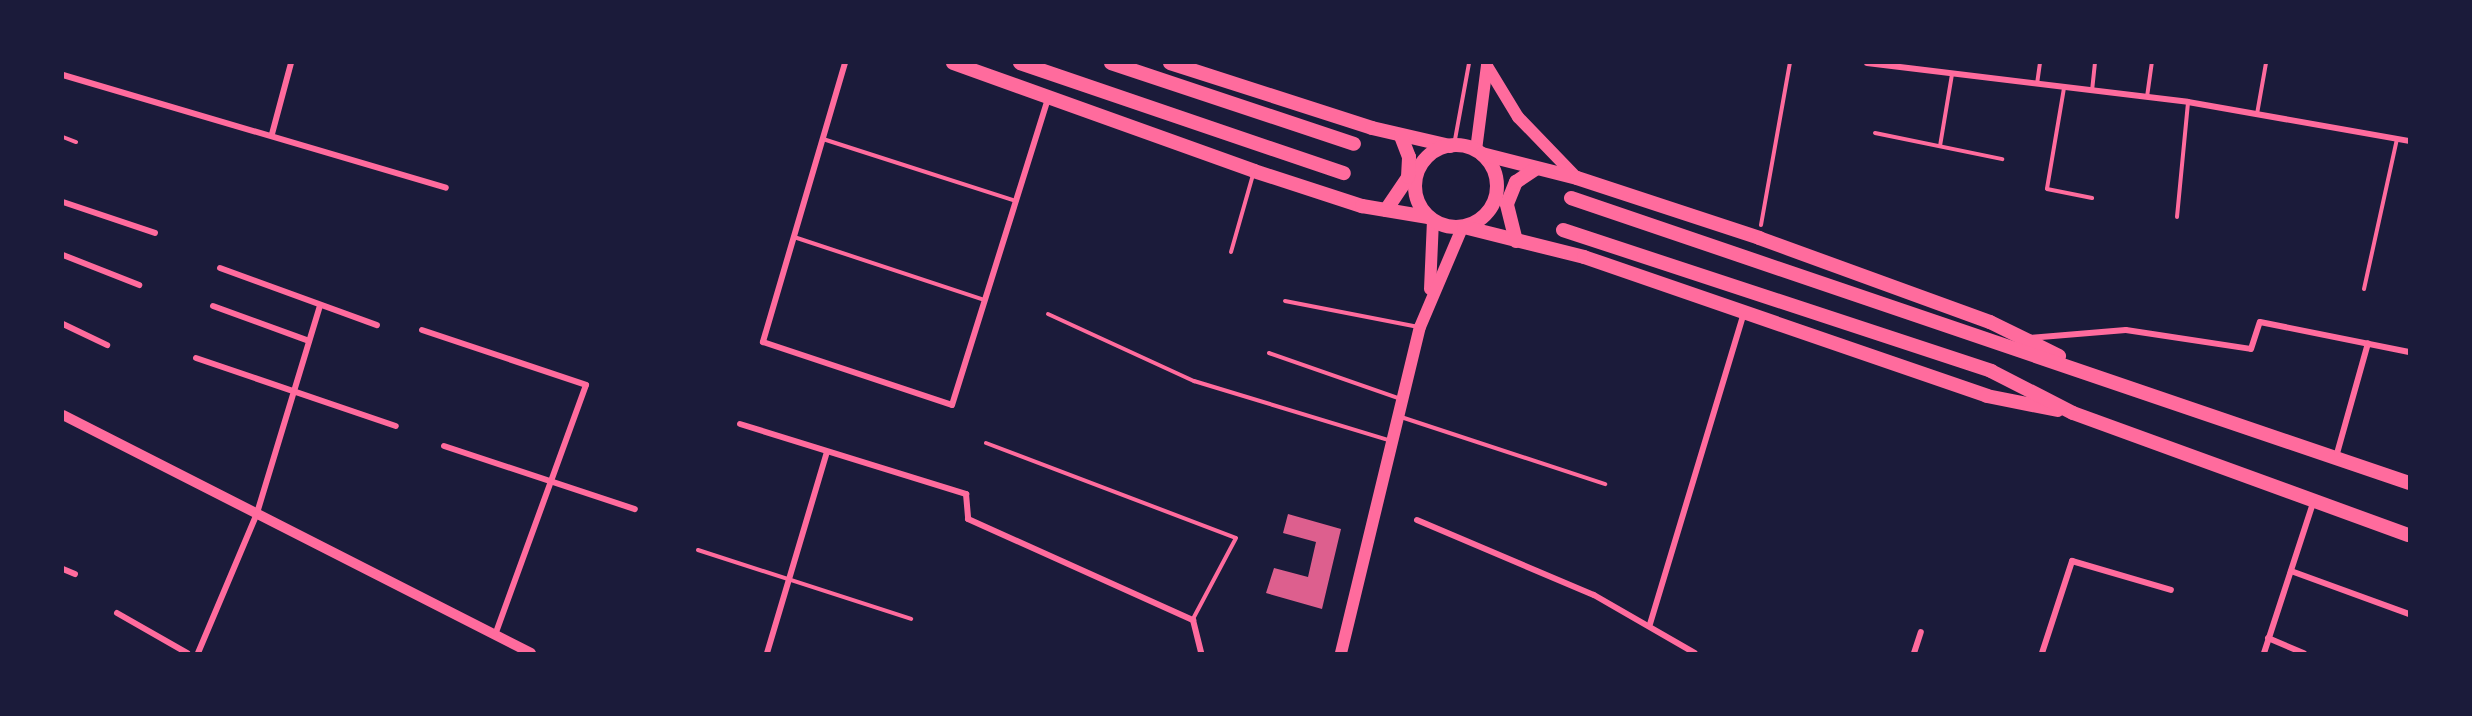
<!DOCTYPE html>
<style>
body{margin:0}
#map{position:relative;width:2472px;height:716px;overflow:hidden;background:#1b1b3a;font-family:"Asap Condensed",sans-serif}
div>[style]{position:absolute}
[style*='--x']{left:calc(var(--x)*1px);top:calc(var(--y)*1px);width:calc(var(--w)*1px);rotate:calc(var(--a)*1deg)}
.building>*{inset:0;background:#dd5f8e}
.path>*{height:4px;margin:-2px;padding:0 2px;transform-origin:2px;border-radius:2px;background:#ff6b9d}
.service>*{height:4px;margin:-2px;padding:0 2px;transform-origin:2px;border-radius:2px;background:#ff6b9d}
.minor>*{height:6px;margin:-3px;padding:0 3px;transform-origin:3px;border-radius:3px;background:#ff6b9d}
.secondary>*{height:10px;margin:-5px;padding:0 5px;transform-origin:5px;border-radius:5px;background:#ff6b9d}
.primary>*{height:12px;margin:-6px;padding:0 6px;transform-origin:6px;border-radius:6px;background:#ff6b9d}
.trunk>*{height:14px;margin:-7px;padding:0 7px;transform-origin:7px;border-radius:7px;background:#ff6b9d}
.trunk>.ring{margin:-7px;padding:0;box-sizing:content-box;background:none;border:14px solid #ff6b9d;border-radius:50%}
span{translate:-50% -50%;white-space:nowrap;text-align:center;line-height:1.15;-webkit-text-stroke:4.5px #1b1b3a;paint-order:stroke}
.frame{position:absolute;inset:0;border:64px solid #1b1b3a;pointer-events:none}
</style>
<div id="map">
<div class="building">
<div style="clip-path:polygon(1288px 514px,1341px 529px,1322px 609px,1266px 593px,1274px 568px,1308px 577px,1316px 542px,1283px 533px)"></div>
</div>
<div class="path">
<div style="--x:1761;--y:225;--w:165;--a:-79.9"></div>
</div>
<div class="service">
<div style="--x:2037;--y:84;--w:21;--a:-82"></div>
<div style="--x:2064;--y:88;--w:102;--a:99.6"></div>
<div style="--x:2047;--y:189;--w:46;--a:11.3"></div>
<div style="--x:2092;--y:91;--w:28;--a:-84"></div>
<div style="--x:2147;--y:97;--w:34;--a:-82"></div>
<div style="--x:2257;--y:114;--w:52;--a:-80"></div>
<div style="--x:1875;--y:133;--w:130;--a:11.6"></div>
<div style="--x:63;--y:137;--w:14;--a:21"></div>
<div style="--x:823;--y:139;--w:203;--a:17.8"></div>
<div style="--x:1454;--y:145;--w:83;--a:-79.6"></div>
<div style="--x:1940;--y:146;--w:73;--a:-80.5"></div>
<div style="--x:2177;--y:217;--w:116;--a:-84.5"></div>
<div style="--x:794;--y:237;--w:201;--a:18.3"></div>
<div style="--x:1231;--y:252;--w:80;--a:-74.1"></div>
<div style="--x:2364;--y:289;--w:154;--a:-77.6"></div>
<div style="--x:1285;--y:301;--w:136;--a:11"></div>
<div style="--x:1048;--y:314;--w:161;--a:24.7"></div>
<div style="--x:1194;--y:381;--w:206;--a:16.9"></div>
<div style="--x:1269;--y:353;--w:140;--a:19.2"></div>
<div style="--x:1401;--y:417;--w:215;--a:18.2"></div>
<div style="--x:986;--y:443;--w:267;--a:20.8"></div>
<div style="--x:1236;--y:538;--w:92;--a:118"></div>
<div style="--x:698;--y:550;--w:224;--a:17.9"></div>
</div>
<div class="minor">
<div style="--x:845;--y:63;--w:291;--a:106.4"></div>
<div style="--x:763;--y:342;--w:199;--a:18.4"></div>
<div style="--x:952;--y:405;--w:321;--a:-72.6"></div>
<div style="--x:1867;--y:63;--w:323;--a:6.9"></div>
<div style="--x:2188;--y:102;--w:224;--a:10"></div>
<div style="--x:63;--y:75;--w:399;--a:16.4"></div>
<div style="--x:272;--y:134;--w:73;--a:-75"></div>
<div style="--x:63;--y:202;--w:97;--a:18.6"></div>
<div style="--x:63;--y:255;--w:82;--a:21.5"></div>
<div style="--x:220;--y:268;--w:167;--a:20"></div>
<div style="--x:213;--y:306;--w:102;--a:20"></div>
<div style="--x:63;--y:324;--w:49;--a:25.5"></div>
<div style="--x:422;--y:330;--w:173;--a:18.5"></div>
<div style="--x:586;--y:385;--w:266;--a:110"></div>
<div style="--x:2029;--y:338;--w:97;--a:-4.7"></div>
<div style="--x:2126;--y:330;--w:126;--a:8.6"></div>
<div style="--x:2251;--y:349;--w:28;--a:-72"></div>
<div style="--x:2260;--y:322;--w:152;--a:11.4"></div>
<div style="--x:196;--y:358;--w:211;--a:18.8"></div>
<div style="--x:740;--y:424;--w:237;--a:17.2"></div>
<div style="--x:966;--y:494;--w:25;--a:85"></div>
<div style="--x:968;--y:519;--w:247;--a:24.2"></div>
<div style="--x:1193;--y:620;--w:34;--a:76"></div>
<div style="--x:444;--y:446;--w:201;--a:18.3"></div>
<div style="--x:2336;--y:457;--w:118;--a:-74.3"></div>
<div style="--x:1417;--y:520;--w:192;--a:23"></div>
<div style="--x:1594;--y:595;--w:116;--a:29.9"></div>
<div style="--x:63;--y:569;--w:13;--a:23"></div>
<div style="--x:2291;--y:571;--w:126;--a:20"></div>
<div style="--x:117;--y:613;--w:81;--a:29.7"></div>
<div style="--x:1650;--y:624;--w:326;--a:-73.2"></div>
<div style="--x:2268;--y:638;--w:39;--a:23"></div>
<div style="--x:198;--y:653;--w:152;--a:-67.1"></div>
<div style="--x:257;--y:513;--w:217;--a:-73.1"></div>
<div style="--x:767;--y:653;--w:210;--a:-73.4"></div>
<div style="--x:1914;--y:653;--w:22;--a:-72"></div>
<div style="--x:2042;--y:653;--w:97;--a:-71.9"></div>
<div style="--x:2072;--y:561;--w:103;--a:16.3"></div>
<div style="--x:2264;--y:653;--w:161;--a:-71.9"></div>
</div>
<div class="secondary">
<div style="--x:63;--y:415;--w:525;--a:26.96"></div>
</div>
<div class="primary">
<div style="--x:1487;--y:66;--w:60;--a:58.7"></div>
<div style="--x:1518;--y:117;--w:85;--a:46"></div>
<div style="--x:1476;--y:150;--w:86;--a:-82.6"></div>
<div style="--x:1430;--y:289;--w:68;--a:-87.5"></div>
<div style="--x:1341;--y:653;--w:335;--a:-76.4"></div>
<div style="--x:1420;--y:327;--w:108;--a:-67"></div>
</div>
<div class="trunk">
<div style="--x:953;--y:63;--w:320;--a:19.7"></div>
<div style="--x:1254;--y:171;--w:114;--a:18"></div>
<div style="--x:1362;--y:206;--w:67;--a:9.5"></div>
<div style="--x:1020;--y:63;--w:342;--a:18.8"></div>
<div style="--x:1111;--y:63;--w:256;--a:18.4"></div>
<div style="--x:1170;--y:63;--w:212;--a:17.8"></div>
<div style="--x:1372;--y:128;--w:80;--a:13"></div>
<div class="ring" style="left:1415px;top:145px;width:68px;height:68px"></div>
<div style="--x:1482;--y:154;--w:98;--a:14.2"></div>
<div style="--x:1577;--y:178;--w:192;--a:18.2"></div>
<div style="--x:1759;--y:238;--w:246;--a:20"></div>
<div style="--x:1990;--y:322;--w:77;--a:26.2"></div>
<div style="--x:1571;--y:198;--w:885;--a:18.78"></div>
<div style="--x:1386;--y:210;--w:40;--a:-56"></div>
<div style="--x:1408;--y:177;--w:20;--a:-87"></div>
<div style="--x:1409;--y:157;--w:22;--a:-111"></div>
<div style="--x:1464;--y:227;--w:124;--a:14"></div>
<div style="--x:1584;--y:257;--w:426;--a:19"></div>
<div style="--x:1987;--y:396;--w:72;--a:11.2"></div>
<div style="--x:1563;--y:230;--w:451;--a:18.2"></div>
<div style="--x:1991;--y:371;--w:92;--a:27.1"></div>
<div style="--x:2073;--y:413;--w:357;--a:20"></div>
<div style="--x:1516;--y:241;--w:38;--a:-104"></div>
<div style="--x:1507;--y:204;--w:24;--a:-68"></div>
<div style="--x:1516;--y:182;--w:23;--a:-34"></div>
</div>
<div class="frame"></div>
</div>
